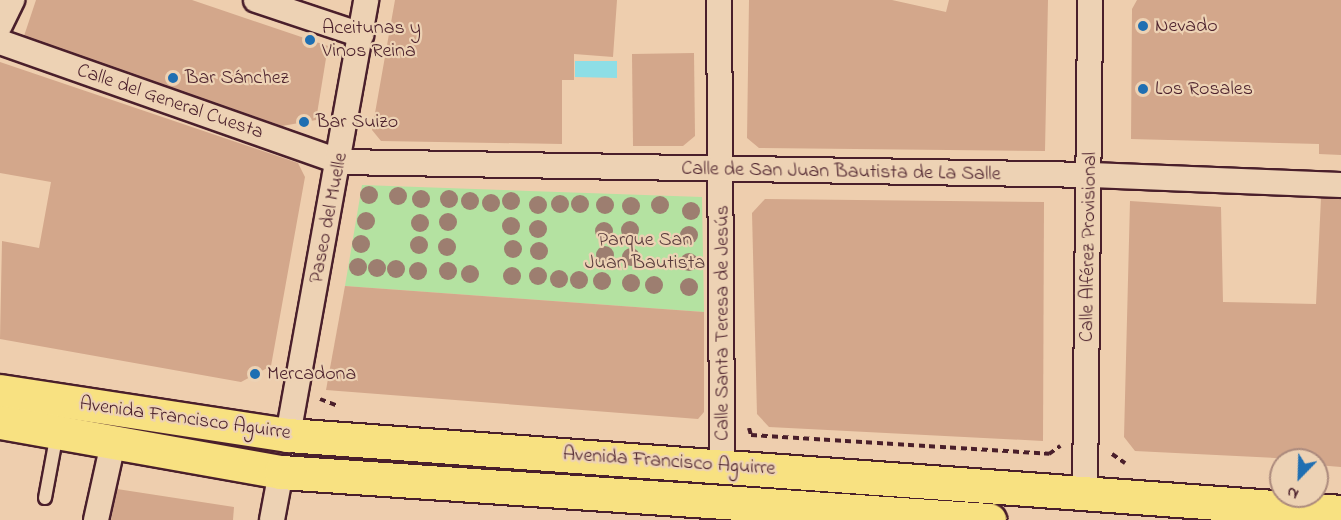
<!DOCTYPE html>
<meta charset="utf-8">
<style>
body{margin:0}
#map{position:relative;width:1341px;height:520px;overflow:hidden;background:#eeceae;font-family:"Indie Flower",sans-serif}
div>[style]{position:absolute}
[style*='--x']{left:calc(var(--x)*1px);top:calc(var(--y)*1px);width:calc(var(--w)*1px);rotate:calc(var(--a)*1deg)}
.green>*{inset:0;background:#b4e2a1}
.water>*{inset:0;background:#8ddee6}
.building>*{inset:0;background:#d3a78b}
.path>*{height:4px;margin-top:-2px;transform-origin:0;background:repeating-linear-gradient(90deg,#4a1f2b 0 6px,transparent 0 10.5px)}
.roads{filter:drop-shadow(2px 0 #4a1f2b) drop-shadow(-2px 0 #4a1f2b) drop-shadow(0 2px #4a1f2b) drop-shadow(0 -2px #4a1f2b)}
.service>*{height:12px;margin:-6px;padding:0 6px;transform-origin:6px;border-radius:6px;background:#edd2b4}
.minor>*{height:24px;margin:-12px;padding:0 12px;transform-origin:12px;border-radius:12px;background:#edd2b4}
.primary>*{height:33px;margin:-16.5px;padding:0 16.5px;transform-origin:16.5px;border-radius:16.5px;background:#f8e181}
.trees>*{width:18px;height:18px;margin:-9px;border-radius:50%;background:#9d7e70}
.dots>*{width:16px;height:16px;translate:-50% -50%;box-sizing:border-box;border:3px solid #edd2b4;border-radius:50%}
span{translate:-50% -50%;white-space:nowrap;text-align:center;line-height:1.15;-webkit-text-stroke:4.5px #edd2b4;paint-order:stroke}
.poi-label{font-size:20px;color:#4a1f2b}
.left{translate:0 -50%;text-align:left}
.street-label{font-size:20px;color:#4a1f2b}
.park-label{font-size:20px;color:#5a3c3d}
.north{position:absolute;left:1269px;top:448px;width:60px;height:60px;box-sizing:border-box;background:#edd2b4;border:2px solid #ac8a7d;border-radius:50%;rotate:203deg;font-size:16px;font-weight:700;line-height:24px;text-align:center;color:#4a1f2b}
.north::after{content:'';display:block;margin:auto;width:21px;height:27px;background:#1f6fb2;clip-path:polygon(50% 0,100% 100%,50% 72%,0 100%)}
</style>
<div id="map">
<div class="green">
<div style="clip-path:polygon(362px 185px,702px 197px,704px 312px,345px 286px)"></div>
</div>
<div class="water">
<div style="clip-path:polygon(575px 61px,617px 61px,617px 78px,575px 77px)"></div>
</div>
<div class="building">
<div style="clip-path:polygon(36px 0,192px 0,328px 46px,316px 120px,282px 126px,24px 36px)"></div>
<div style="clip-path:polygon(395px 0,617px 0,613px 57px,574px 54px,574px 80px,562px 80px,562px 144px,381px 141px,372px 130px)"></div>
<div style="clip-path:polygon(749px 0,892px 0,946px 12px,949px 0,1048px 0,1045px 151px,759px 148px,747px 138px)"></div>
<div style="clip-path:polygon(1137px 0,1341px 0,1341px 155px,1319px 154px,1319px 144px,1131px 139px,1132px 9px)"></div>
<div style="clip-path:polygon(694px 53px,695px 136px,683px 146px,633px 146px,632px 54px)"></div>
<div style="clip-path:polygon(0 62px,298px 163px,305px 177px,271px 366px,241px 382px,0 339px,2px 241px,39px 248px,51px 182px,0 173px)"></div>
<div style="clip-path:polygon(1321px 198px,1341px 199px,1341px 467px,1317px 465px,1317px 460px,1135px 451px,1124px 437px,1130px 201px,1221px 207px,1223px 302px,1316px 304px)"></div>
<div style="clip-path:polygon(765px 199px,1044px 202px,1043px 441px,769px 427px,757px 414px,752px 213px)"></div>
<div style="clip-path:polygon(345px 286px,704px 312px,704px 412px,698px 419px,326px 390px)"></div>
<div style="clip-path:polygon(117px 489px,234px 507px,233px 520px,111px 520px)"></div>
</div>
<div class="path">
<div style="--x:320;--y:399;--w:19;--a:21"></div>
<div style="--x:749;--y:428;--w:7;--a:74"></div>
<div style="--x:751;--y:435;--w:299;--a:3.6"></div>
<div style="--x:1049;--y:454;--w:14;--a:-36"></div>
<div style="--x:1112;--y:454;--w:16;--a:35"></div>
</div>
<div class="roads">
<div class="service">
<div style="--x:45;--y:498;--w:66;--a:-79.5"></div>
</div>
<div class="minor">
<div style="--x:256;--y:0;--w:111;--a:18.4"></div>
<div style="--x:719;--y:0;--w:466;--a:89.6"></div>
<div style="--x:0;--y:25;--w:28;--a:-64"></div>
<div style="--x:0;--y:42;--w:361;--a:19.4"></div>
<div style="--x:340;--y:162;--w:751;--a:0.99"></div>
<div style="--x:1091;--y:175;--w:250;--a:2.3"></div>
<div style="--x:288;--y:435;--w:442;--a:-79.8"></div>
<div style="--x:1085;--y:493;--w:493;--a:-89.4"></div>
<div style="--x:96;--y:520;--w:83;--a:-77.5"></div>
<div style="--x:272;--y:520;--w:49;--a:-79.4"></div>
</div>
<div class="primary">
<div style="--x:0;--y:391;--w:291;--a:8.7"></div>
<div style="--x:288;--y:435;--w:1056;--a:4.18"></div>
<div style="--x:0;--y:422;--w:285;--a:10.1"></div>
<div style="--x:281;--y:472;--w:710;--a:3.88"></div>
</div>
</div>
<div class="trees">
<div style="left:369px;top:195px"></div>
<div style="left:398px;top:196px"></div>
<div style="left:421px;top:199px"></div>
<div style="left:449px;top:199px"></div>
<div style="left:470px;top:201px"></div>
<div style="left:511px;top:201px"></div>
<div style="left:491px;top:203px"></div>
<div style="left:560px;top:204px"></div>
<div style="left:580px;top:204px"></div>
<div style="left:538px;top:205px"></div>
<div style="left:605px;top:205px"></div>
<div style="left:660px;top:205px"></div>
<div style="left:631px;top:206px"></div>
<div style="left:691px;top:211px"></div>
<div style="left:366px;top:221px"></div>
<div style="left:448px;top:222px"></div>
<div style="left:420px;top:223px"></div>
<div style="left:511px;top:226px"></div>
<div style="left:538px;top:229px"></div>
<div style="left:630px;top:230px"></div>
<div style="left:604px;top:231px"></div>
<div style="left:689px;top:235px"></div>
<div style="left:361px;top:244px"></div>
<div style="left:419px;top:245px"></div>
<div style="left:447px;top:247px"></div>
<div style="left:513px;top:249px"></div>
<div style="left:539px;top:251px"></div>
<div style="left:605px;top:255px"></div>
<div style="left:631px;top:257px"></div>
<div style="left:689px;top:262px"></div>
<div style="left:358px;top:267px"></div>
<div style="left:377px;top:268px"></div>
<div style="left:396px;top:269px"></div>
<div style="left:418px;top:271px"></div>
<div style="left:448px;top:271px"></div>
<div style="left:470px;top:274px"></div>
<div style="left:512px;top:276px"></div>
<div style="left:538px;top:276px"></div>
<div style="left:559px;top:279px"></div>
<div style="left:579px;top:280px"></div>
<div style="left:602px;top:281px"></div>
<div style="left:631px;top:283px"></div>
<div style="left:654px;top:285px"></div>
<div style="left:689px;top:287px"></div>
</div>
<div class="dots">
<div style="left:1143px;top:26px;background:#1f6fb2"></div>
<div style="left:310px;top:40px;background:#1f6fb2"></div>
<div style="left:173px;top:78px;background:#1f6fb2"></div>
<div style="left:1143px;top:89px;background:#1f6fb2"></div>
<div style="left:304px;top:122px;background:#1f6fb2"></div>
<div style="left:255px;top:374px;background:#1f6fb2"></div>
</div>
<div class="poi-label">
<span class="left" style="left:1155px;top:26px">Nevado</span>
<span class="left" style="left:322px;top:40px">Aceitunas y<br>Vinos Reina</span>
<span class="left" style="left:185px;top:78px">Bar Sánchez</span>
<span class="left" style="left:1155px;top:89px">Los Rosales</span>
<span class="left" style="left:316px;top:122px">Bar Suizo</span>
<span class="left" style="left:267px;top:374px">Mercadona</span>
</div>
<div class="street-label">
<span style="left:170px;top:102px;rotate:19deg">Calle del General Cuesta</span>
<span style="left:841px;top:172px;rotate:1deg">Calle de San Juan Bautista de La Salle</span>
<span style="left:329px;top:218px;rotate:-79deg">Paseo del Muelle</span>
<span style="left:1089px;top:247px;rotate:-89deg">Calle Alférez Provisional</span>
<span style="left:723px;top:323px;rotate:-90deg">Calle Santa Teresa de Jesús</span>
<span style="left:185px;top:419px;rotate:8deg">Avenida Francisco Aguirre</span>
<span style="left:669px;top:462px;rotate:4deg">Avenida Francisco Aguirre</span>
</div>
<div class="park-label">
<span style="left:645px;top:252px">Parque San<br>Juan Bautista</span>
</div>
<div class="north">N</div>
</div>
